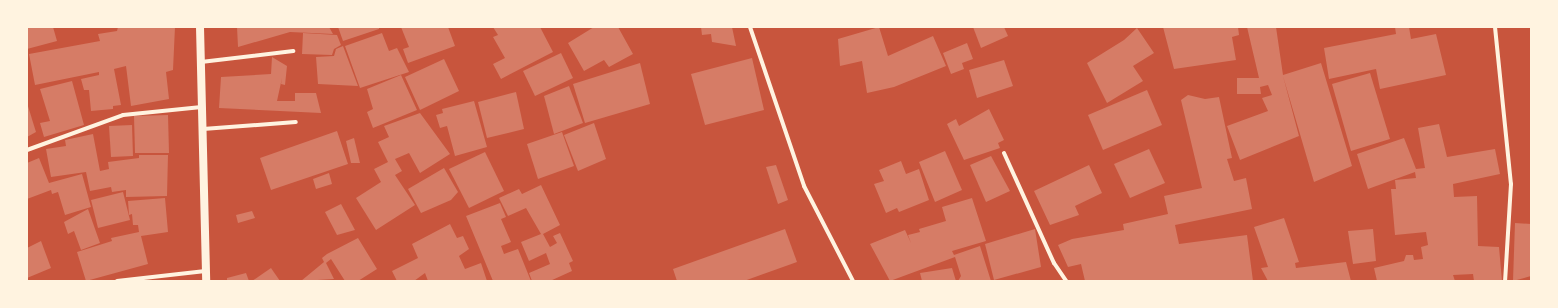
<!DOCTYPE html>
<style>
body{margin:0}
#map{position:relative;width:1558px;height:308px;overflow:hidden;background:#c8553d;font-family:Merriweather,serif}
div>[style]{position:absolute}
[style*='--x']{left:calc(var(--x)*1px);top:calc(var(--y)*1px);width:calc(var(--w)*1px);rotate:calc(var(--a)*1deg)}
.building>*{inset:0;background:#d67c66}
.minor>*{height:4px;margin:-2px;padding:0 2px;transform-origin:2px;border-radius:2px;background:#fff3e0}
.secondary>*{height:8px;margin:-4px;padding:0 4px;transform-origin:4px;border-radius:4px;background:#fff3e0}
span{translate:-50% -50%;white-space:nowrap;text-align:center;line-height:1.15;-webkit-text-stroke:4px #fff3e0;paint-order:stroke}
.frame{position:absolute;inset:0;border:28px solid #fff3e0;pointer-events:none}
</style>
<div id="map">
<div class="building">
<div style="clip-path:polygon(27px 27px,53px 27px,57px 41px,27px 49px)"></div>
<div style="clip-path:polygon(118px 27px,175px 27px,173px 70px,166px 72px,169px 99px,131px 106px,126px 66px,114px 69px,121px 105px,113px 106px,113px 109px,91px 111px,89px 90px,84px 90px,81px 79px,99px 75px,99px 72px,35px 85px,29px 54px,100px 41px,98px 34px,117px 31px)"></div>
<div style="clip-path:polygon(237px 27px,329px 27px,333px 34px,290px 32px,238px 47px)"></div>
<div style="clip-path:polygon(338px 27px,379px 27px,379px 29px,343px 41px)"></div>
<div style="clip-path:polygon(401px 27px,448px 27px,455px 46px,408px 63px,403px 49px,409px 47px)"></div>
<div style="clip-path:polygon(493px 27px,540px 27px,553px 52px,501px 79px,493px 64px,505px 58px,493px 37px,498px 35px)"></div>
<div style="clip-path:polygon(594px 27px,618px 27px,633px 54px,609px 67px,604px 60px,584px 71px,568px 43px)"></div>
<div style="clip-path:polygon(701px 27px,732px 27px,736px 46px,712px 42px,711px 34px,702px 35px)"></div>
<div style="clip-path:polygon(879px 27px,888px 56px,933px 36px,946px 66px,894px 87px,867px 93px,862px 61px,840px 66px,838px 39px)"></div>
<div style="clip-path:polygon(973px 27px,1004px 27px,1008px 36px,981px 48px)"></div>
<div style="clip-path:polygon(1163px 27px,1238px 27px,1239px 35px,1232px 37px,1236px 60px,1174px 69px)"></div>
<div style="clip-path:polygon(1247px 27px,1276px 27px,1283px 75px,1321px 63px,1352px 166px,1314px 182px,1283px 76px,1299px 136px,1240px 160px,1227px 126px,1268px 111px,1262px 98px,1272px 95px,1268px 85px,1260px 87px,1261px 94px,1237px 94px,1237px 78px,1259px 78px)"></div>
<div style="clip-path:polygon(1395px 27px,1409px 27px,1411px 39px,1436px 34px,1446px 75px,1380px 89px,1376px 69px,1329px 79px,1324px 48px,1396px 34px)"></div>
<div style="clip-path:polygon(1137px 28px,1154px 53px,1133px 66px,1143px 81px,1107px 103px,1087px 63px,1124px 40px)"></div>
<div style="clip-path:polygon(303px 33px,337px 35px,341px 45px,334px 49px,332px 55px,302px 54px)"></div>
<div style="clip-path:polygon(382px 33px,389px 51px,397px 48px,409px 72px,360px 88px,345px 46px)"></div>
<div style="clip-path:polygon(967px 43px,973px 59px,962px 63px,964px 69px,951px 74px,943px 53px)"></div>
<div style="clip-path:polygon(343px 46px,358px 86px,318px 84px,316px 57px,334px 56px,336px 49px)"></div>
<div style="clip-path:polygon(561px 53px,573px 78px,535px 96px,523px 71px)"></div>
<div style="clip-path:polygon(272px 57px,287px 66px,285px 85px,281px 84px,282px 78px,277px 101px,295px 101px,295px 93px,316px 93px,321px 113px,219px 108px,221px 77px,271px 74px)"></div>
<div style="clip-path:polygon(752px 58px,764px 110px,705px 125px,691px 74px)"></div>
<div style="clip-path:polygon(444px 59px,459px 91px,420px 110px,405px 77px)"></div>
<div style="clip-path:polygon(1004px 60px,1013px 86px,977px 98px,969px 70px)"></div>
<div style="clip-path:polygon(640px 63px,650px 104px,585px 123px,573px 84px)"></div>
<div style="clip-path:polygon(1370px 73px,1390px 139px,1351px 151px,1332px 84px)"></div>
<div style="clip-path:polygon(401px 75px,417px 110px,373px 128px,367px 112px,373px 109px,367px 89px)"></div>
<div style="clip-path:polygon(72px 81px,84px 125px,44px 137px,40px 123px,50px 121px,40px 89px)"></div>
<div style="clip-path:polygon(569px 86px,583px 123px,554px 134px,544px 96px)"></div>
<div style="clip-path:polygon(1147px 90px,1162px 125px,1103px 150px,1088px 115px)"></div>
<div style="clip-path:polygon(516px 92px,524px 129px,487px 138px,478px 102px)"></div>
<div style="clip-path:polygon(1188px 95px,1205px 99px,1219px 97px,1232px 158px,1227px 159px,1234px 181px,1246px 178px,1252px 209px,1175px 225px,1179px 244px,1247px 235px,1253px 281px,1085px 281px,1081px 264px,1068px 267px,1058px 245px,1072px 239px,1124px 230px,1123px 224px,1168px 214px,1164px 196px,1202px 188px,1181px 100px)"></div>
<div style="clip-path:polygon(474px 101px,487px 147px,455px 156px,447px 126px,440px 128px,436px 115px,443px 113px,442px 109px)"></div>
<div style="clip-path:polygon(27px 103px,36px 132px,27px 137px)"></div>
<div style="clip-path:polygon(989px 109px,1004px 140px,998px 143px,1000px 148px,964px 160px,947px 124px,956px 119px,959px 126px)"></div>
<div style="clip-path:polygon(420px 113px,450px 154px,420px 173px,409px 153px,395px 159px,402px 171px,395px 175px,415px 205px,376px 230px,356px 198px,381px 182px,374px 169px,388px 162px,378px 142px,389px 137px,384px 126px)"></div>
<div style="clip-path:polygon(168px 115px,169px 153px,135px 153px,134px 116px)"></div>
<div style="clip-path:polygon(594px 123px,606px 159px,578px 171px,564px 135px)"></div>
<div style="clip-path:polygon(1439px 124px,1447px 157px,1495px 149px,1500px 174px,1453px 184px,1454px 197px,1477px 196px,1478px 246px,1499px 247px,1502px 281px,1474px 281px,1473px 274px,1453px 275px,1455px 281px,1377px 281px,1374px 268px,1404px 261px,1406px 255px,1413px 255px,1414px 260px,1423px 259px,1421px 247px,1428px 245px,1426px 232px,1395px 235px,1391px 189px,1396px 189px,1395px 180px,1416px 178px,1415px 172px,1368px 189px,1357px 154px,1404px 138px,1416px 169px,1425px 168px,1418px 128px)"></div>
<div style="clip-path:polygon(132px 125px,133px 156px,111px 157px,109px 126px)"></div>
<div style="clip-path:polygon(337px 131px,348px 164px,271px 190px,260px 158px)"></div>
<div style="clip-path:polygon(562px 132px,574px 166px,538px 179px,527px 144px)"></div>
<div style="clip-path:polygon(93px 134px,100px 171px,109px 169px,108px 162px,139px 158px,139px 155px,168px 155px,167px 196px,126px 197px,126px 190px,112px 192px,111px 187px,90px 191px,86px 172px,51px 177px,46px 149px,66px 146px,65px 140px)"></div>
<div style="clip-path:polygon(354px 138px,360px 163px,351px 163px,346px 141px)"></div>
<div style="clip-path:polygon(1149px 149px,1165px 183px,1130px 198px,1114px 164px)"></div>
<div style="clip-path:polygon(945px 151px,962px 190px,935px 202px,919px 162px)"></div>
<div style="clip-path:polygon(485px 152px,504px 191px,469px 208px,449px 169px)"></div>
<div style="clip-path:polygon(991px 156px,1010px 191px,986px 202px,970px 165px)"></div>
<div style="clip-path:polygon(39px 158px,49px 183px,82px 174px,91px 207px,65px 215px,58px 192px,52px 194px,51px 190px,27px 199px,27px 163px)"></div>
<div style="clip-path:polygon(901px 161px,906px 174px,919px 169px,929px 200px,899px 212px,897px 208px,886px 213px,874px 184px,884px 181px,879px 170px)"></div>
<div style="clip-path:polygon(776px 165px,788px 200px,778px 204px,766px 167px)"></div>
<div style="clip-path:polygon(1089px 165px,1102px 193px,1075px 206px,1079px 215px,1050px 225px,1034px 191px)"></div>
<div style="clip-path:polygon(444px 168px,458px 192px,451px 200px,421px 213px,408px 189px)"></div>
<div style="clip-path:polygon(329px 173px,332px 184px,316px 189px,313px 179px)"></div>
<div style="clip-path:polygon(541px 185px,560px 225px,543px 234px,550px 247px,557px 243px,553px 236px,560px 233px,573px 261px,569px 263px,572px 271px,550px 281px,532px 281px,529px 273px,550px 264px,546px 253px,529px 261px,521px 242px,541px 234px,526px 208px,508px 216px,499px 198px,519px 189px,522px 194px)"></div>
<div style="clip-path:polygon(123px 192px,130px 220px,98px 228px,91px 200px)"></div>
<div style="clip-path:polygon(165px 198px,168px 232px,141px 236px,148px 264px,86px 281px,77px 252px,112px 241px,111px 238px,139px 232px,138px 225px,133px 225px,132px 214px,129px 215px,128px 201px)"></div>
<div style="clip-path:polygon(972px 198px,986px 241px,952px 251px,954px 255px,980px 246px,991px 281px,958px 281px,961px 276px,955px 257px,890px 281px,870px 244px,905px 230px,911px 243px,908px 235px,920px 232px,919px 229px,946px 221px,942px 207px)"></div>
<div style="clip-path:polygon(500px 203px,506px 217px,501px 219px,511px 242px,501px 246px,504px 254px,518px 249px,531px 281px,493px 281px,466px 216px)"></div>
<div style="clip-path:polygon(341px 204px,355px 230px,337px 235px,325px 212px)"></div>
<div style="clip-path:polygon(88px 209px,100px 243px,81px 250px,74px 231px,68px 234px,64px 222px)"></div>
<div style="clip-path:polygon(252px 211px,255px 218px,238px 223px,236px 215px)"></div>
<div style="clip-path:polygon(1284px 218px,1299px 262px,1295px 263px,1296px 268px,1346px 262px,1351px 281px,1268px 281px,1261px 268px,1268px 267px,1254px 227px)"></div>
<div style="clip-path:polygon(1515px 223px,1531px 224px,1531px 276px,1513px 281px)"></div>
<div style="clip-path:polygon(450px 224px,457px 238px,463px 236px,469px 249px,459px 256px,465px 269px,481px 263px,487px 281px,428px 281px,425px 273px,414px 281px,397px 281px,392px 271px,418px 258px,412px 244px)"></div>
<div style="clip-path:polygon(785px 229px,797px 262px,744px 281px,677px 281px,673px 269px)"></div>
<div style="clip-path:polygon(1035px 229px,1041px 267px,994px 280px,985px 244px)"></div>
<div style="clip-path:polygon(1373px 229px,1376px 261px,1353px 264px,1348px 231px)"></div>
<div style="clip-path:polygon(358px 238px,377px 269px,358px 281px,345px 281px,331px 259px,326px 263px,334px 279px,301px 281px,324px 262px,322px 258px,327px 254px)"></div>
<div style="clip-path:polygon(41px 241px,51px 268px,27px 278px,27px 248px)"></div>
<div style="clip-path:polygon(271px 268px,280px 281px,252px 281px)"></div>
<div style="clip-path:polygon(952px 268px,956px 281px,922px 281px,920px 273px)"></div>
<div style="clip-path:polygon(246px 273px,249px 281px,227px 281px,227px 278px)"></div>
</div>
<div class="minor">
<div style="--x:750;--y:27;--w:168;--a:71.2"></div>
<div style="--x:804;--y:186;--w:107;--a:62.7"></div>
<div style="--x:1495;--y:27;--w:158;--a:84.2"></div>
<div style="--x:1511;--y:184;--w:97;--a:93.5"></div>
<div style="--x:201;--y:62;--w:93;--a:-6.8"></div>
<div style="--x:203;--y:129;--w:93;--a:-4.3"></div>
<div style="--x:27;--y:150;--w:102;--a:-20"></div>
<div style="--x:123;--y:115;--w:79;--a:-5.8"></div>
<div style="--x:1004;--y:153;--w:121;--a:65.6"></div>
<div style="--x:1054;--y:263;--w:22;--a:56"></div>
<div style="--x:117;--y:281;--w:89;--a:-6.5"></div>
</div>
<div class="secondary">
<div style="--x:200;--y:27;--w:254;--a:88.6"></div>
</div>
<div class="frame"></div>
</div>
